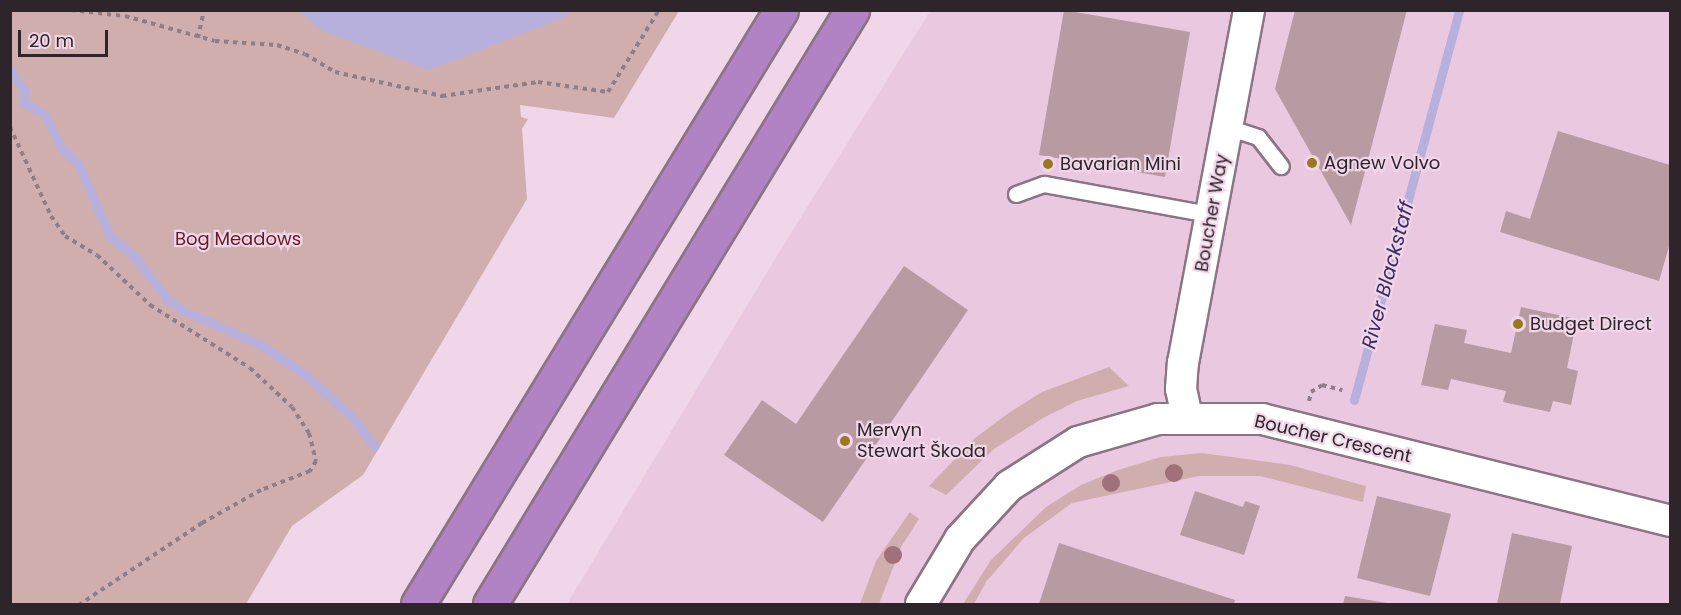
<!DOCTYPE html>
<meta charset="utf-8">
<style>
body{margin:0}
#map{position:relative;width:1681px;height:615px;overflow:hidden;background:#f0d6e8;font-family:Poppins,sans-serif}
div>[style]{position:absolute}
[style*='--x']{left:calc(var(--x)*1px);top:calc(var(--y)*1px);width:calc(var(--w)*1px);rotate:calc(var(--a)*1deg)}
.built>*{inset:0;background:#eac9e0}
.green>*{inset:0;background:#d0aead}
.water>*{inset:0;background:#b7afdc}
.stream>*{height:9px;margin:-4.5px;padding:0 4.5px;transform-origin:4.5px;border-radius:4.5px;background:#b7afdc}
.building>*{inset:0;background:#b89aa2}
.path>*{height:4px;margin-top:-2px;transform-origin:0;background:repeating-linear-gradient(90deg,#8f7e8a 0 4.5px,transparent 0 9px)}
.roads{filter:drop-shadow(2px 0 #8b7484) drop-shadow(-2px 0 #8b7484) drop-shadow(0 2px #8b7484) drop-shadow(0 -2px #8b7484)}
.service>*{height:15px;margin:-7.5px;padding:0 7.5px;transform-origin:7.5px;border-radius:7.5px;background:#fff}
.minor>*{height:30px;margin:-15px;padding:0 15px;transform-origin:15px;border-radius:15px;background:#fff}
.motorway>*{height:33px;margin:-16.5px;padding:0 16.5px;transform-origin:16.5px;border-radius:16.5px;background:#b183c5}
.trees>*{width:18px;height:18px;margin:-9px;border-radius:50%;background:#a1717b}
.dots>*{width:16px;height:16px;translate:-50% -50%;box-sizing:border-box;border:3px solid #f0d6e8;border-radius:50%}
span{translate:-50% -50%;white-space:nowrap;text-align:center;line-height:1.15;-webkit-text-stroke:4.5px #f0d6e8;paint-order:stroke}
.poi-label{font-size:18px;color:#2e252b}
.left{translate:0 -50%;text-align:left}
.street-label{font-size:18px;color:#2e252b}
.park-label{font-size:18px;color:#601e22}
.water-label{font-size:20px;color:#3a2b63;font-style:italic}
.frame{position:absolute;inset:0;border:12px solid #2e252b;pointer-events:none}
.scale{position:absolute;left:18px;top:30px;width:90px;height:27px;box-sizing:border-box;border:3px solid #2e252b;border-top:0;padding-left:8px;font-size:18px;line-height:21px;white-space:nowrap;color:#2e252b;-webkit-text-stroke:4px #f0d6e8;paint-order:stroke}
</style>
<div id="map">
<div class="built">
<div style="clip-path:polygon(930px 11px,1670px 11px,1670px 604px,567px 604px,781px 249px)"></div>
</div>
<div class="green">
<div style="clip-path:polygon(10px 11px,679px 11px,614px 118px,520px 105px,521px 117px,528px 119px,522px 129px,527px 199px,363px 475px,292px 526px,246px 604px,11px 604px)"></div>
<div style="clip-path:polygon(1109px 367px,1129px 386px,1077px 401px,1043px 418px,994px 449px,946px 495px,929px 486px,975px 438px,1010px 412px,1042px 392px)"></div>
<div style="clip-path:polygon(1202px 453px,1290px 465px,1366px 486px,1363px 502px,1260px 476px,1199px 476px,1072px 503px,1024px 538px,986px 582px,974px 604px,963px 604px,991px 560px,1046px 507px,1081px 485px,1118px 470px,1161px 457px)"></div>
<div style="clip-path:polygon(910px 512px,919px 519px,901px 547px,879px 604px,860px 604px,876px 561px)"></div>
</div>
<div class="water">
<div style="clip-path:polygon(300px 11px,571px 11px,565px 17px,429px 70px,320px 30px)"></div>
</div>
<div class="stream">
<div style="--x:10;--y:69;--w:25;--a:56"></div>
<div style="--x:24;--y:90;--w:13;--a:90"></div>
<div style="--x:24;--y:103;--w:23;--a:29"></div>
<div style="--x:44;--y:114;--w:40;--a:62"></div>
<div style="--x:63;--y:149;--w:23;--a:45"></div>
<div style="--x:79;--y:165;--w:77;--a:66.4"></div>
<div style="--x:110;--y:236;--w:33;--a:40"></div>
<div style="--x:135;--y:257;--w:54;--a:52.5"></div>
<div style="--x:168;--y:300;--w:17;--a:36"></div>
<div style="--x:182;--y:310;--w:85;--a:23.6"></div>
<div style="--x:260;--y:344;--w:57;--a:34.2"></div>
<div style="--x:307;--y:376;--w:64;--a:42.5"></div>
<div style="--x:354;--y:419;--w:34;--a:53"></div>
<div style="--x:1354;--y:400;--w:404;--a:-74.9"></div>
</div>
<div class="building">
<div style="clip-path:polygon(1064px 10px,1190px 32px,1165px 177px,1039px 155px)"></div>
<div style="clip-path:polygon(1295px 10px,1407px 10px,1351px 225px,1275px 89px)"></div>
<div style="clip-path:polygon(1558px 131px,1670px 165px,1670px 243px,1659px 281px,1500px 232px,1506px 211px,1530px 219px)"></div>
<div style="clip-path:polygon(904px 266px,968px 310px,823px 522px,724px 455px,762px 400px,796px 424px)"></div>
<div style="clip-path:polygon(1521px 307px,1577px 319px,1567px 368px,1578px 371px,1571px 405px,1553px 401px,1550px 412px,1503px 402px,1506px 391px,1451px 379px,1448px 390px,1421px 385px,1435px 324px,1467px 330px,1464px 343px,1511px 353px)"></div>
<div style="clip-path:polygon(1195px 491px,1243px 507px,1245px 501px,1260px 506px,1244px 555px,1180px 535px)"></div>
<div style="clip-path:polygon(1377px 496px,1451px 514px,1430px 596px,1357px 578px)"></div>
<div style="clip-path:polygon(1512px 533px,1572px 546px,1560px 604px,1497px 604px)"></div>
<div style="clip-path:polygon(1059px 543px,1235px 600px,1234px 604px,1039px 604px)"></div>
<div style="clip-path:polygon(1345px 596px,1387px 603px,1387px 604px,1343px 604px)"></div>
</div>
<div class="path">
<div style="--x:71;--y:10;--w:54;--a:6.3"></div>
<div style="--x:125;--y:16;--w:93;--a:15.5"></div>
<div style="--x:215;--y:41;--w:62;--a:3.7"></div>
<div style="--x:277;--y:45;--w:29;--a:18"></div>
<div style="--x:305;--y:54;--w:35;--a:31"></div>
<div style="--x:335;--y:72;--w:110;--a:12.6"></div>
<div style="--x:442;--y:96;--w:97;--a:-8.3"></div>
<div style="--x:538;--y:82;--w:71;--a:8.1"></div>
<div style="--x:608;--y:92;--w:97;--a:-58.1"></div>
<div style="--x:198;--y:38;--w:29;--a:-78"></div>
<div style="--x:10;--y:127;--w:98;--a:65.3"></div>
<div style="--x:51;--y:216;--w:24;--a:55"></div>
<div style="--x:65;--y:236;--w:37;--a:31"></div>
<div style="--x:97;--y:255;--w:73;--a:43.3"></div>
<div style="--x:150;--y:305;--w:118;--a:32.2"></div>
<div style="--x:250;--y:368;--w:57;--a:42.9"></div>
<div style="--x:292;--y:407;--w:31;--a:57"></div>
<div style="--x:309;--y:433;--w:29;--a:76"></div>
<div style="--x:316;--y:461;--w:12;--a:121"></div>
<div style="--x:310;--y:471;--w:53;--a:158.8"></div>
<div style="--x:261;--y:490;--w:68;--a:150.8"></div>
<div style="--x:202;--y:523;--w:146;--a:146.4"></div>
<div style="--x:1309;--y:401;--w:9;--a:-77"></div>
<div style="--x:1311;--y:392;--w:13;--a:-32"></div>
<div style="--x:1322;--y:385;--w:21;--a:14"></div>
</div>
<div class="roads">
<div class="service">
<div style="--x:1227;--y:127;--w:33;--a:18"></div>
<div style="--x:1258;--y:137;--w:37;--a:52"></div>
<div style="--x:1016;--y:194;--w:30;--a:-20"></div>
<div style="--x:1044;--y:184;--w:168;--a:10.3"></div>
</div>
<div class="minor">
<div style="--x:1187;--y:417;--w:29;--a:-102"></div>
<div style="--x:1181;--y:389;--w:26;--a:-86"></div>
<div style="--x:1183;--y:363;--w:359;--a:-79.4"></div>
<div style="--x:921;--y:604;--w:76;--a:-59"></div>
<div style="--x:960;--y:539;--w:72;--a:-47.2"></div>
<div style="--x:1009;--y:486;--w:82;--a:-32.5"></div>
<div style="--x:1078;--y:442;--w:83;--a:-16"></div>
<div style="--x:1158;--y:419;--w:104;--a:0"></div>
<div style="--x:1262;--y:419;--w:421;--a:14"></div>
</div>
<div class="motorway">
<div style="--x:418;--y:604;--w:696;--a:-58.57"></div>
<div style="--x:490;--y:604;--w:696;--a:-58.64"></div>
</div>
</div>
<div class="trees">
<div style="left:1174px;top:473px"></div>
<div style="left:1111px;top:483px"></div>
<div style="left:893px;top:555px"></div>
</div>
<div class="dots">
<div style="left:1312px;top:163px;background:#997822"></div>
<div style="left:1048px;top:164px;background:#997822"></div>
<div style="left:1518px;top:324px;background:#997822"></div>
<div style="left:845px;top:441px;background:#997822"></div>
</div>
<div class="poi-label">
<span class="left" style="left:1324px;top:163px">Agnew Volvo</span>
<span class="left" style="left:1060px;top:164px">Bavarian Mini</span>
<span class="left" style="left:1530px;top:324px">Budget Direct</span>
<span class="left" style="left:857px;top:441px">Mervyn<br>Stewart Škoda</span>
</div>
<div class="street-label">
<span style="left:1212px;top:213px;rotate:-80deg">Boucher Way</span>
<span style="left:1333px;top:439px;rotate:13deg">Boucher Crescent</span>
</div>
<div class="park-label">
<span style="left:238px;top:239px">Bog Meadows</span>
</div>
<div class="water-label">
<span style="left:1388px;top:275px;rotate:-75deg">River Blackstaff</span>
</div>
<div class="frame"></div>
<div class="scale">20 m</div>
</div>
